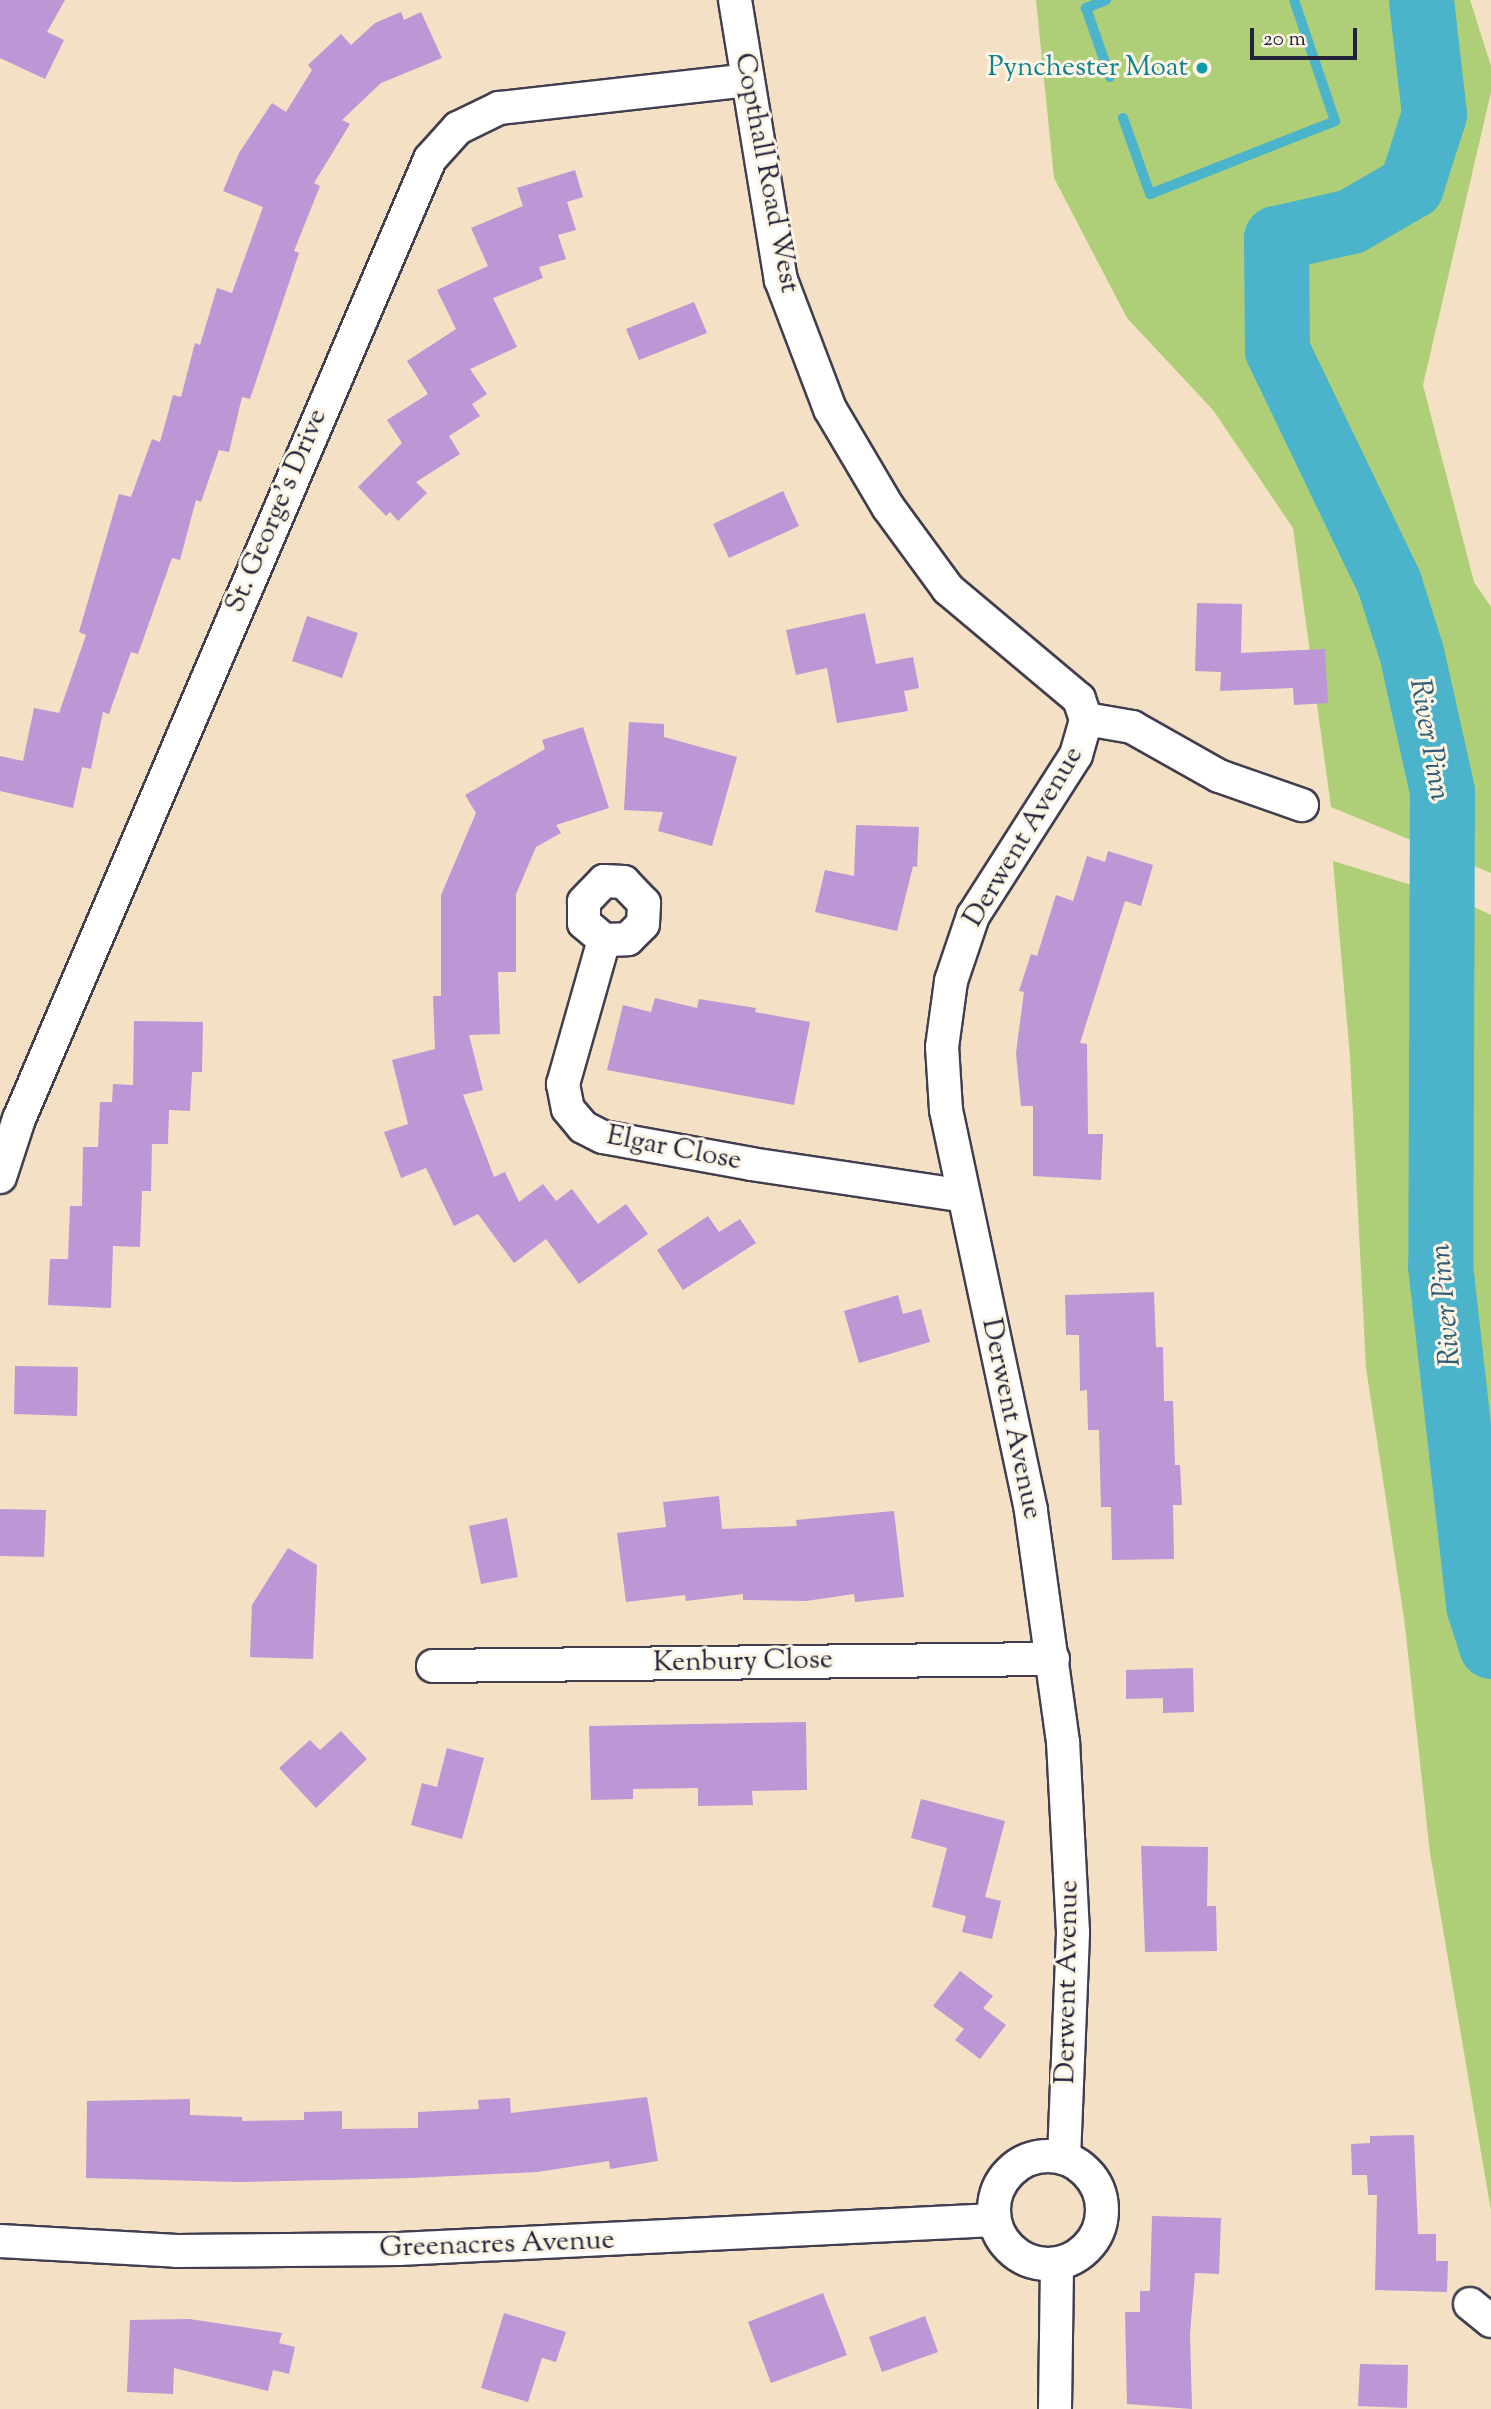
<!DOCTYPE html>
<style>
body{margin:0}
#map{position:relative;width:1491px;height:2409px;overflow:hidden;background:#f4e0c4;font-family:"Sorts Mill Goudy",serif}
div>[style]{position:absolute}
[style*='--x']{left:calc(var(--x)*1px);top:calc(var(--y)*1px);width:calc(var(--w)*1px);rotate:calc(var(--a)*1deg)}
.green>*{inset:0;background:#aecf77}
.stream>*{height:10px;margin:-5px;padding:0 5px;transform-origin:5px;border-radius:5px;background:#4bb3ca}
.river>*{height:65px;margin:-32.5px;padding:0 32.5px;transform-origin:32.5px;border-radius:32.5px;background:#4bb3ca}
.building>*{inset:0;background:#bc96d5}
.roads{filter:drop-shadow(2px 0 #423e50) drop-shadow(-2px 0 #423e50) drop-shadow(0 2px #423e50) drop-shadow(0 -2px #423e50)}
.street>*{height:32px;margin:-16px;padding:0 16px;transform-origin:16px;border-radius:16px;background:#fff}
.street>.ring{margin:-16px;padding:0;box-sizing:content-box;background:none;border:32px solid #fff;border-radius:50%}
.dots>*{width:19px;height:19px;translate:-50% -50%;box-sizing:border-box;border:4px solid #fcf5e5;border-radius:50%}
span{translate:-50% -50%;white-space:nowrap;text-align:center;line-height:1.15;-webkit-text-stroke:6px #fcf5e5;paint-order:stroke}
.culture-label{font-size:28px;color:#0d838f}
.right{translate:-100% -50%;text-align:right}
.street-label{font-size:28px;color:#22223b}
.water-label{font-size:30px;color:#325c74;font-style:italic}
.scale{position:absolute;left:1250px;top:28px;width:107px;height:32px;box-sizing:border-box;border:4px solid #22223b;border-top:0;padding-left:9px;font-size:21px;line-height:24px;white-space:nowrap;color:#22223b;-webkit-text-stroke:5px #fcf5e5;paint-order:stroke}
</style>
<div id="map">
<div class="green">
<div style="clip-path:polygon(1036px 0,1470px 0,1491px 66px,1491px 92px,1423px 385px,1474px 582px,1491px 607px,1491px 873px,1331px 807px,1293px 528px,1213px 410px,1127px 318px,1054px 178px)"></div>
<div style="clip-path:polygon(1333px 861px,1457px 899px,1491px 915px,1491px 2211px,1430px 1853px,1404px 1618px,1366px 1368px,1350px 1057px)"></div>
</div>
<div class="stream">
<div style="--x:1106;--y:0;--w:22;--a:158"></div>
<div style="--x:1086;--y:8;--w:73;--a:70.8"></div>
<div style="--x:1123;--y:118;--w:81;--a:70.4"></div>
<div style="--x:1150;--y:194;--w:199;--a:-21.5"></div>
<div style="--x:1335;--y:121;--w:128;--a:-108.7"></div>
</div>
<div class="river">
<div style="--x:1421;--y:0;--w:115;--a:83.5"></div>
<div style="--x:1434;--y:114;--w:76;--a:107.7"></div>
<div style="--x:1411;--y:186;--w:69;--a:149.7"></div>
<div style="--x:1351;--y:221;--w:77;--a:167.2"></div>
<div style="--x:1276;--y:238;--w:112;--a:89.5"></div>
<div style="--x:1277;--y:350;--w:259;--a:64.3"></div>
<div style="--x:1389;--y:583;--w:72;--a:72.3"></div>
<div style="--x:1411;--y:652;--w:142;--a:77.4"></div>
<div style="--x:1442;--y:791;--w:474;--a:90.2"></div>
<div style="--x:1440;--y:1265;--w:342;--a:83.6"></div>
<div style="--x:1478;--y:1605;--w:43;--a:72.4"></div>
</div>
<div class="building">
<div style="clip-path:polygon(0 0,65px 0,47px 32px,64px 40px,45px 79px,0 58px)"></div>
<div style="clip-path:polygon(401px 12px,404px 20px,421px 12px,442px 58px,381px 83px,342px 120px,350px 124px,314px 183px,320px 186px,294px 251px,299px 253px,250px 399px,242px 397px,229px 452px,219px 450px,201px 502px,196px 500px,180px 560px,172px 558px,138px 654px,131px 652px,109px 714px,103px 712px,91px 769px,82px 767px,73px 808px,0 791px,0 756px,23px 761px,34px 708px,59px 713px,86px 635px,79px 632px,119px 494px,131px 497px,152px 439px,160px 442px,173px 395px,181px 397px,195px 343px,200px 345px,217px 288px,232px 293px,263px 207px,223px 191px,239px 153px,272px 103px,286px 112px,312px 70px,308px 65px,341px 34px,351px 45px,375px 23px)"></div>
<div style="clip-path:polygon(575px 170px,583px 197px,567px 202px,576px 230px,558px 235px,566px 259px,539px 267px,543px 278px,493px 298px,517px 347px,470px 369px,487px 394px,472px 404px,480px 416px,449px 436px,460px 454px,416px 482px,427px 493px,398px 521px,390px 512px,386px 516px,358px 487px,402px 443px,387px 420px,428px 394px,407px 361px,456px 329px,437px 290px,488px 266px,471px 228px,523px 206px,517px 188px)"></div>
<div style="clip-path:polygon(694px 302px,707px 333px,639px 360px,626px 329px)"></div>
<div style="clip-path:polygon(783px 491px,799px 526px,729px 558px,713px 524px)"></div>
<div style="clip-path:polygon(1197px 603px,1242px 604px,1241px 653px,1325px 649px,1328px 703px,1294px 705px,1293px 688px,1220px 691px,1221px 672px,1195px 671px)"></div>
<div style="clip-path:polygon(865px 613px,876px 664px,913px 657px,919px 688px,904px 691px,908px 711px,837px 723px,827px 668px,796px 675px,786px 630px)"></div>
<div style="clip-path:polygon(307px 616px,358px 633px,342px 678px,292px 661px)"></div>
<div style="clip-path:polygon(629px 722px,664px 724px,664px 737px,737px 757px,712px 846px,658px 831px,663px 812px,624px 810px)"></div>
<div style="clip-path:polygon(583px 727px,609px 808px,556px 825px,561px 833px,536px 847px,516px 894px,516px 972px,498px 972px,500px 1034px,469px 1035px,483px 1090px,463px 1095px,494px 1177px,505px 1172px,519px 1202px,543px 1184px,556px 1201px,572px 1189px,598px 1224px,626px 1204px,648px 1234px,579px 1284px,546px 1239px,514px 1263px,478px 1214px,454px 1226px,426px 1168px,401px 1178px,384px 1132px,408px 1124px,392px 1060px,435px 1049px,433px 996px,441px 996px,441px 895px,476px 813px,465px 795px,545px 749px,542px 740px)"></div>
<div style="clip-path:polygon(856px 825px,919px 827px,917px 867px,913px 866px,897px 931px,815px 912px,825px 870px,854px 876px)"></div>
<div style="clip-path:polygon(1108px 851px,1153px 865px,1141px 906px,1125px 901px,1080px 1043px,1087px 1044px,1088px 1134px,1103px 1134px,1101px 1180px,1033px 1176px,1033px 1106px,1021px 1106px,1016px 1053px,1024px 992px,1019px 991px,1031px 954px,1037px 956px,1056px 895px,1073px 901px,1087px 856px,1105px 862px)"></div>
<div style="clip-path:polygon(655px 998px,697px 1008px,699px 999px,756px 1008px,755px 1012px,810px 1022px,794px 1105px,607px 1070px,623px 1005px,651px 1012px)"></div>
<div style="clip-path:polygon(134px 1021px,203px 1022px,202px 1072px,192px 1072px,190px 1111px,169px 1110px,168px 1144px,152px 1144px,151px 1191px,142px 1191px,140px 1247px,113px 1246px,111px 1308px,48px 1305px,50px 1259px,68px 1259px,70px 1206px,82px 1206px,83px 1147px,98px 1147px,100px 1102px,112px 1102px,113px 1084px,133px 1085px)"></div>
<div style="clip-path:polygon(708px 1216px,719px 1232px,740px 1219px,756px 1243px,683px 1290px,657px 1250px)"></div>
<div style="clip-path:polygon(1154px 1292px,1156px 1347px,1163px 1347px,1164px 1401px,1173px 1401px,1175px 1465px,1180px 1465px,1182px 1505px,1173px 1505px,1174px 1559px,1112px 1560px,1111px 1507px,1101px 1507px,1099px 1430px,1088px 1430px,1087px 1390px,1080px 1391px,1079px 1335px,1066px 1335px,1065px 1295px)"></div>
<div style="clip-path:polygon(898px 1295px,903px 1314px,921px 1309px,930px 1342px,859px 1363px,844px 1311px)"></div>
<div style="clip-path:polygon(15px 1366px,78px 1367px,77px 1416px,14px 1414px)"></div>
<div style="clip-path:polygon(719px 1496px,722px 1529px,797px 1526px,796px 1520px,894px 1511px,904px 1597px,855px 1602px,854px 1594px,806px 1601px,743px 1600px,743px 1594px,686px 1601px,685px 1595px,626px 1602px,617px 1533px,666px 1527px,663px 1502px)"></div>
<div style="clip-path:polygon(0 1509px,46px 1510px,44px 1557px,0 1556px)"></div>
<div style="clip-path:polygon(507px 1518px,518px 1577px,481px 1584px,469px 1526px)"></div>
<div style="clip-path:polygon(288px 1548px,317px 1565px,313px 1659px,250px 1657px,252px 1605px)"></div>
<div style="clip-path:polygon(1193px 1668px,1194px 1712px,1163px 1713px,1163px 1698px,1126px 1699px,1126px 1670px)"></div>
<div style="clip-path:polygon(806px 1722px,807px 1790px,752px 1791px,753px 1805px,698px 1806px,698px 1788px,633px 1789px,633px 1799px,591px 1800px,589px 1726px)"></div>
<div style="clip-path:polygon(341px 1731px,367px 1759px,316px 1808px,279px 1768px,310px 1740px,320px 1750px)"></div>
<div style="clip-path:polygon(447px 1748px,484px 1758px,462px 1839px,411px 1825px,422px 1783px,437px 1787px)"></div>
<div style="clip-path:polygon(921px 1799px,1005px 1821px,985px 1897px,1001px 1901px,992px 1939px,962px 1932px,966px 1916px,932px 1907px,947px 1848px,911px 1838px)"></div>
<div style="clip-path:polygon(1141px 1846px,1208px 1847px,1207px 1906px,1216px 1906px,1217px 1951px,1145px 1952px)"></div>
<div style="clip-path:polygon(960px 1971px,993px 1996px,983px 2008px,1006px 2025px,980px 2059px,955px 2040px,964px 2029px,933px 2006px)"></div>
<div style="clip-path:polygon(647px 2097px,658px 2161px,610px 2169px,609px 2161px,537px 2172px,412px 2178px,240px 2182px,86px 2178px,87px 2101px,190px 2099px,190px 2115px,242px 2117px,242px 2121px,304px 2120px,304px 2112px,342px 2111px,342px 2129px,418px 2128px,418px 2112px,479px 2109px,478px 2100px,510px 2098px,511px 2113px)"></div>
<div style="clip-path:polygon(1414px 2135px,1418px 2234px,1436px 2234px,1436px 2261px,1448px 2261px,1447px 2292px,1375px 2290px,1377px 2195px,1368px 2195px,1367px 2175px,1352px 2175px,1351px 2144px,1370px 2143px,1370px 2136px)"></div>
<div style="clip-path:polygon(1152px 2216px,1221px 2218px,1219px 2274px,1195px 2273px,1190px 2334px,1192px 2409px,1127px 2404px,1125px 2312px,1140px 2312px,1140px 2291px,1150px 2291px)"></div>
<div style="clip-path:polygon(823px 2293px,847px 2355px,771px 2383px,748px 2322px)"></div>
<div style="clip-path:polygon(504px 2313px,566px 2332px,556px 2362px,542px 2358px,528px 2402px,481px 2388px)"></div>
<div style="clip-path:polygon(925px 2316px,938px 2352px,882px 2372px,869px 2337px)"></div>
<div style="clip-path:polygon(189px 2319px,282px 2333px,279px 2343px,295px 2347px,289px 2374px,273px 2370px,268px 2391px,174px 2368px,173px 2394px,127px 2392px,130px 2320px)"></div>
<div style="clip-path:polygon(1360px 2364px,1408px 2365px,1407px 2408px,1358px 2406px)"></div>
</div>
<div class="roads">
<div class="street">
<div style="--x:735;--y:0;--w:284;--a:80.7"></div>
<div style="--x:781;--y:280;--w:138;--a:69.2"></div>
<div style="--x:830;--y:409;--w:114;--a:59.4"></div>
<div style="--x:888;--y:507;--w:102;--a:53.8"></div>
<div style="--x:948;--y:589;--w:171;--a:40"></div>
<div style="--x:1079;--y:699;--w:21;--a:71"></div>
<div style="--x:1086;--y:719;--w:47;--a:9.9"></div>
<div style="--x:1132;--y:727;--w:100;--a:29.4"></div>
<div style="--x:1219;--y:776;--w:88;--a:19.3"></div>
<div style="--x:604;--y:940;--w:24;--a:-2"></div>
<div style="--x:628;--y:939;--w:21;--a:-45"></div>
<div style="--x:643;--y:924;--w:21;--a:-87"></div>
<div style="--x:644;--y:903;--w:29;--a:-134"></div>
<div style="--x:624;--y:882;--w:20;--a:-177"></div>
<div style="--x:604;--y:881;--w:29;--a:134"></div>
<div style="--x:584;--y:902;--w:21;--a:90"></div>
<div style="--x:584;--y:923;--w:26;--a:40"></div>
<div style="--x:604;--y:940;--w:150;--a:105.9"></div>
<div style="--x:563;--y:1084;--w:25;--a:79"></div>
<div style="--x:568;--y:1109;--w:23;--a:50"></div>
<div style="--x:583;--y:1127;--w:22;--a:27"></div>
<div style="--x:603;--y:1137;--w:150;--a:10.3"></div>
<div style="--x:751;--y:1164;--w:215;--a:8.5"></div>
<div style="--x:0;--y:1177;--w:61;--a:-71.9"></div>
<div style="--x:19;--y:1119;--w:1044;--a:-66.82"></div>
<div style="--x:430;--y:159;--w:42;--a:-47.9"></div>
<div style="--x:458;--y:128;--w:46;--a:-26"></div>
<div style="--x:499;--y:108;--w:250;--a:-6.4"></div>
<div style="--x:433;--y:1666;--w:620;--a:-0.65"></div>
<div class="ring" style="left:994px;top:2156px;width:76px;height:76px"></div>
<div style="--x:1064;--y:2158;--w:226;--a:-87.7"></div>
<div style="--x:1073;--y:1932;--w:190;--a:-93"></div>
<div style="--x:1063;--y:1742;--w:234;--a:-97.9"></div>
<div style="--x:1031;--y:1510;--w:409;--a:-102"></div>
<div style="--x:946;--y:1110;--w:63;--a:-93.6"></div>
<div style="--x:942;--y:1047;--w:67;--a:-82.2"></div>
<div style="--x:951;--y:981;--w:69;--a:-71.3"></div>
<div style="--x:973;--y:916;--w:191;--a:-57.4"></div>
<div style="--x:1076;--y:755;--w:37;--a:-74"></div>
<div style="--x:0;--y:2241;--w:177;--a:3.2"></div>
<div style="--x:177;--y:2251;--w:222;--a:-0.5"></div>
<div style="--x:399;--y:2249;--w:596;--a:-2.79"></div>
<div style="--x:1470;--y:2304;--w:27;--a:39"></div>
<div style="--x:1055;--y:2409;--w:145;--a:-89.2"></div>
</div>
</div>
<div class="dots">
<div style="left:1202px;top:68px;background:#0f9aa8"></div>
</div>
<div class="culture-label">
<span class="right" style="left:1188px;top:68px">Pynchester Moat</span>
</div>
<div class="street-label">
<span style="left:766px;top:173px;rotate:79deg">Copthall Road West</span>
<span style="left:277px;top:511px;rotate:-67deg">St. George's Drive</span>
<span style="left:1024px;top:837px;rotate:-59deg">Derwent Avenue</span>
<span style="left:674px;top:1149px;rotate:11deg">Elgar Close</span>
<span style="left:1011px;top:1419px;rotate:78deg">Derwent Avenue</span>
<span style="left:743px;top:1662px;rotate:-1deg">Kenbury Close</span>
<span style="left:1068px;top:1982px;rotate:-89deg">Derwent Avenue</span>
<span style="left:497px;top:2245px;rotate:-2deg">Greenacres Avenue</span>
</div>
<div class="water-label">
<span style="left:1428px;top:740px;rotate:80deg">River Pinn</span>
<span style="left:1447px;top:1305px;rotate:-95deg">River Pinn</span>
</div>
<div class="scale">20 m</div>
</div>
